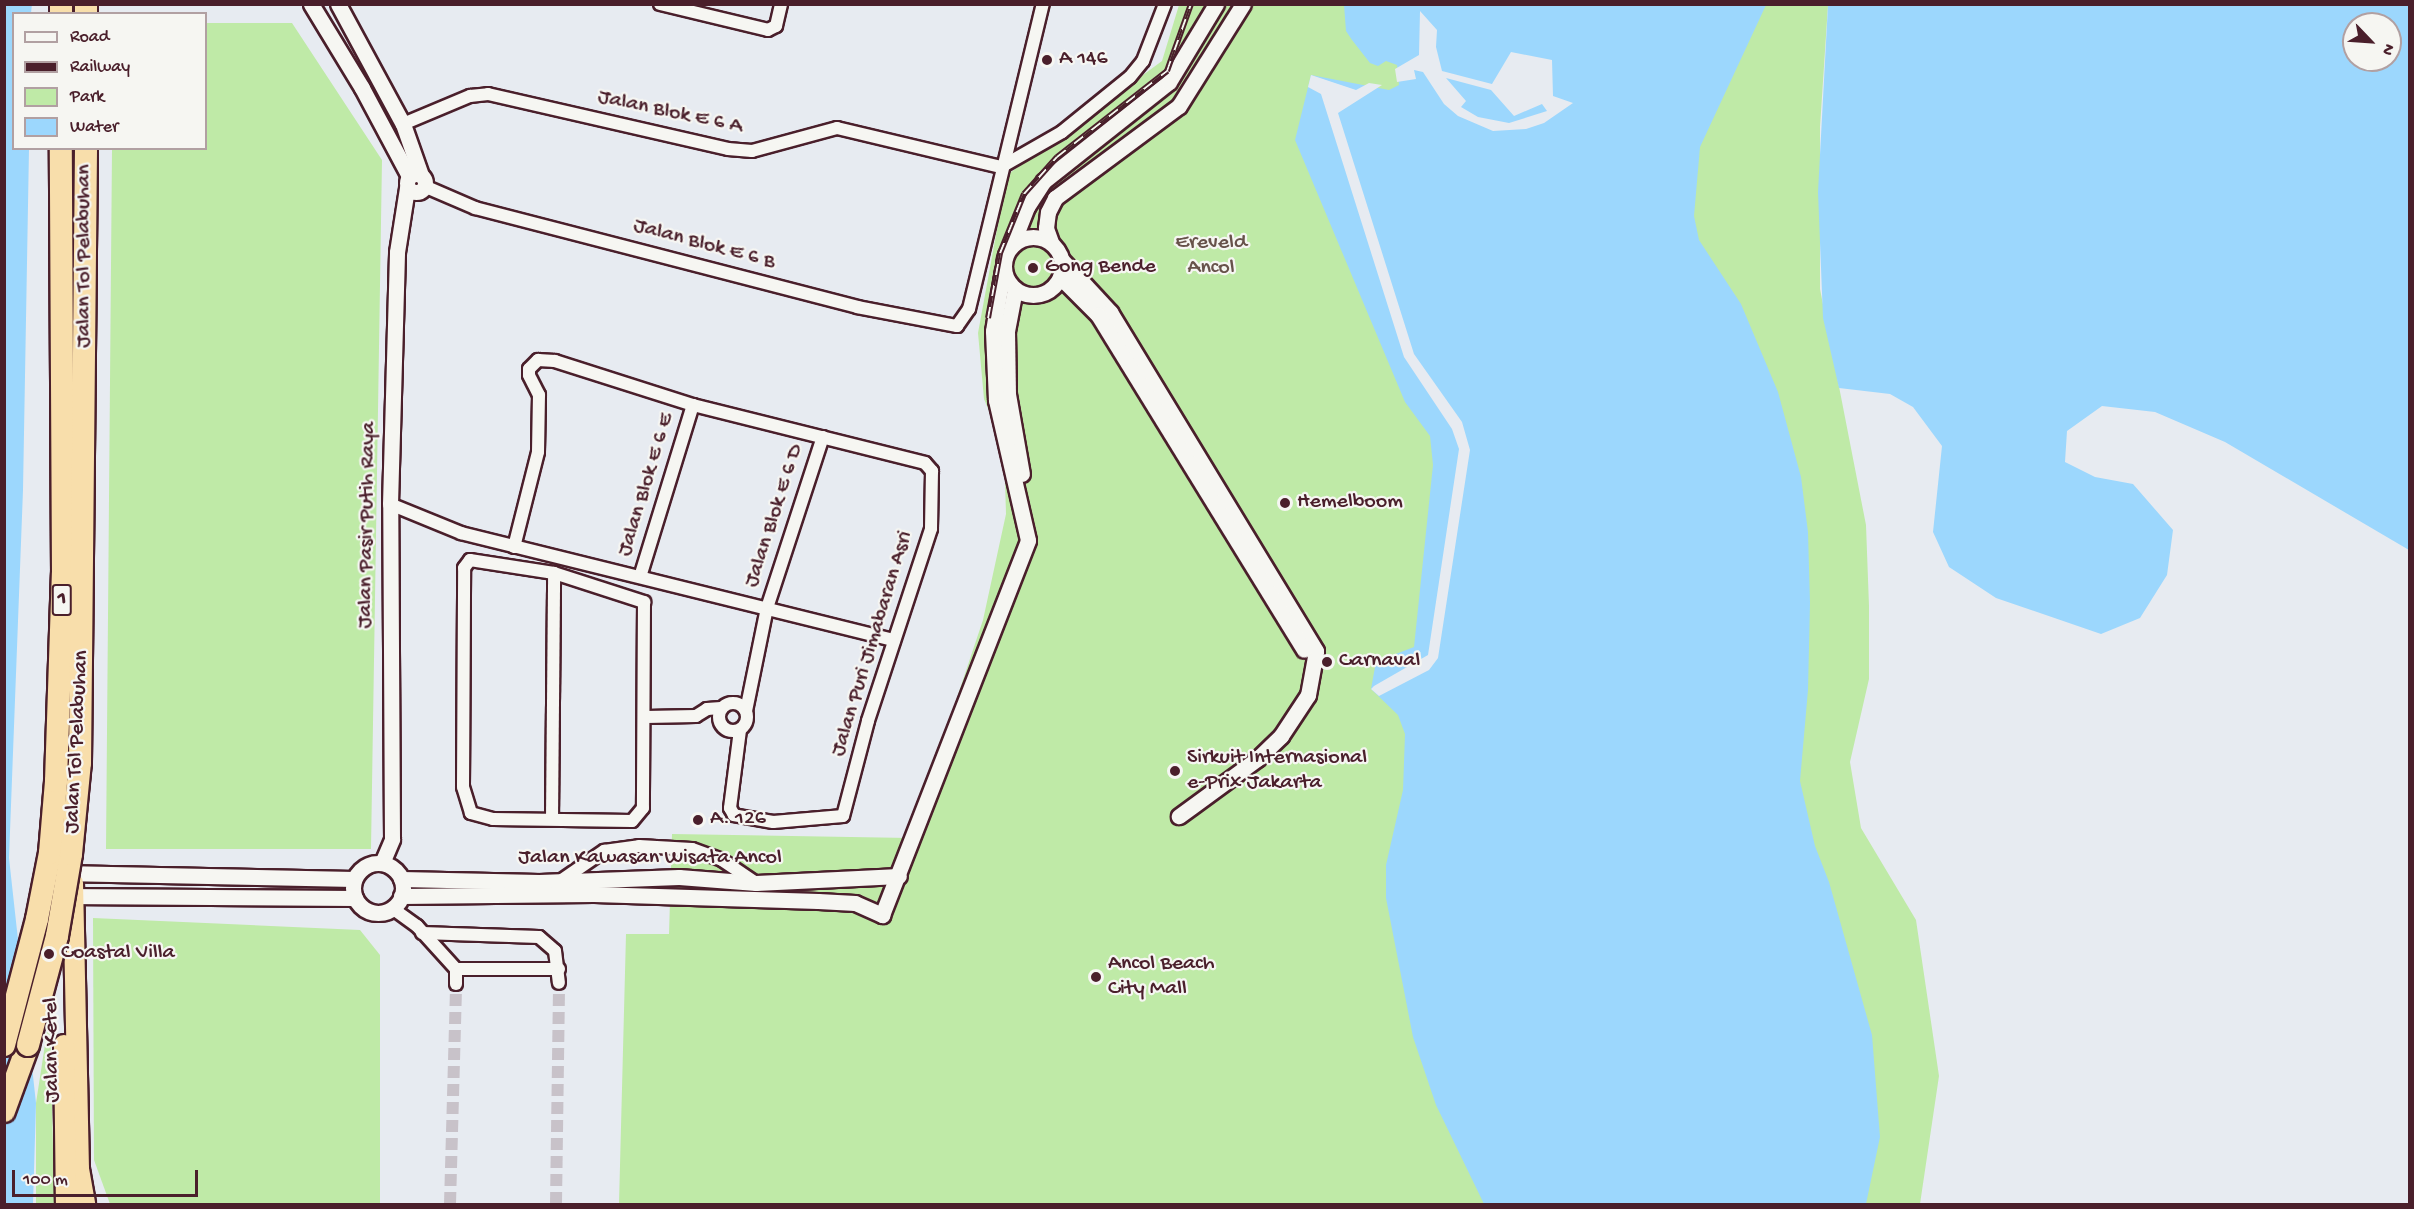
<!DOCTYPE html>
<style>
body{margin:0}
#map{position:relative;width:2414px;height:1209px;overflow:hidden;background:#e7ebf1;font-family:"Gochi Hand",sans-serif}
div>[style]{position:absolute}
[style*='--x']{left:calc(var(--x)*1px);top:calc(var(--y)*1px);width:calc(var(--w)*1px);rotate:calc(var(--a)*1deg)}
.green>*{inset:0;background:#bfeaa7}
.water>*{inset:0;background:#9cd7fd}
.pier>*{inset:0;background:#e7ebf1}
.minor-tunnel>*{height:12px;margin-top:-6px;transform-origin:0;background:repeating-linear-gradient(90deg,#c8c2c9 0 12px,transparent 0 18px)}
.roads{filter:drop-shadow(2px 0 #4a1f2b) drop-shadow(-2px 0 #4a1f2b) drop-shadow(0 2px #4a1f2b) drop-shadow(0 -2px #4a1f2b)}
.minor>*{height:12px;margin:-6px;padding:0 6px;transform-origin:6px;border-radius:6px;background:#f6f6f2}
.minor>.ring{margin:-6px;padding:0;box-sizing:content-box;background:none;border:12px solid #f6f6f2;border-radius:50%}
.tertiary>*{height:15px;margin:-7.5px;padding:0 7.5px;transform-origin:7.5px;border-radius:7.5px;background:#f6f6f2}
.tertiary>.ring{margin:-7.5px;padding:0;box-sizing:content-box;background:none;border:15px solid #f6f6f2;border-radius:50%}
.trunk>*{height:20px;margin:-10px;padding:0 10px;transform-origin:10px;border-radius:10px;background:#f8deab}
.motorway>*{height:22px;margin:-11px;padding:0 11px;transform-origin:11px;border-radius:11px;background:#f8deab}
.rail>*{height:6px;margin-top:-3px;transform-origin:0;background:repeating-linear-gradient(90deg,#f6f6f2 0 11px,#4a1f2b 0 22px);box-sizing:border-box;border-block:2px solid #4a1f2b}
.bridges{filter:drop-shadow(2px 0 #4a1f2b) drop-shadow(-2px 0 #4a1f2b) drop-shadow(0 2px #4a1f2b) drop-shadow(0 -2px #4a1f2b)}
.motorway-bridge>*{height:22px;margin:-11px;padding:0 11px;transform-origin:11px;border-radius:11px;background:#f8deab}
.dots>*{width:16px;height:16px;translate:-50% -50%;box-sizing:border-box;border:3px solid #f6f6f2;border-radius:50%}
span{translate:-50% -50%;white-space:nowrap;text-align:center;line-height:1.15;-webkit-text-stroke:4.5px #f6f6f2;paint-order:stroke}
.shield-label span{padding:2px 4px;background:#f6f6f2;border:2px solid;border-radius:4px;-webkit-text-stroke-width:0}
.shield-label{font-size:21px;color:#4a1f2b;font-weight:700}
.poi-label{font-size:22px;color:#4a1f2b}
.left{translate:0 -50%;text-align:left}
.street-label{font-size:22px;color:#4a1f2b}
.park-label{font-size:22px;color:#67524a}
.frame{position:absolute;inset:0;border:6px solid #4a1f2b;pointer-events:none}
.legend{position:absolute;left:12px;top:12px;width:195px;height:138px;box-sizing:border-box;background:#f6f6f2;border:2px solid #b1a0a2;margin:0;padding:8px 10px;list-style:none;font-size:18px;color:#4a1f2b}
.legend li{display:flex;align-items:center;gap:12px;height:30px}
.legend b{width:30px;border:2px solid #b1a0a2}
.north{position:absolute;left:2342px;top:12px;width:60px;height:60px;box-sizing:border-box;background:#f6f6f2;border:2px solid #b1a0a2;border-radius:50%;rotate:115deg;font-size:16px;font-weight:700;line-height:24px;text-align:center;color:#4a1f2b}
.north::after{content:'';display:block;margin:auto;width:21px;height:27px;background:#4a1f2b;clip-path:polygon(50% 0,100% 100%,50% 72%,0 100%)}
.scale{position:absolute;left:12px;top:1170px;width:186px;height:27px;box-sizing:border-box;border:3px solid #4a1f2b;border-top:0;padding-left:8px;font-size:18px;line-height:21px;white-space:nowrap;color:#4a1f2b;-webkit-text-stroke:4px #f6f6f2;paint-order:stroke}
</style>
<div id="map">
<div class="green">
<div style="clip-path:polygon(1179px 5px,1828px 5px,1820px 127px,1820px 289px,1866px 525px,1869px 606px,1869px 679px,1850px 762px,1861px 828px,1916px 920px,1939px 1076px,1920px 1204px,619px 1204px,626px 934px,669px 934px,672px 834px,910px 838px,983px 620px,1006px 514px,1004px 447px,984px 399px,978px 333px,1007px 175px,1162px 61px)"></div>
<div style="clip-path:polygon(206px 23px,292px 23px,382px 160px,371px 849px,106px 849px,112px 149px,206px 148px)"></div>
<div style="clip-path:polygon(93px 918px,360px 930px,380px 955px,380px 1204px,110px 1204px,94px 1160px)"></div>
<div style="clip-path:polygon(50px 1012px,54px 1195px,58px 1204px,36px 1204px,36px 1103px)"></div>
</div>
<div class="water">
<div style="clip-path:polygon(32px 4px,31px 13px,14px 14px,14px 148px,29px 149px,23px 490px,9px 858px,36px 1103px,33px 1204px,5px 1204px,4px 5px)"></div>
<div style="clip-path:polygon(1344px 5px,1766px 5px,1700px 147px,1694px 216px,1699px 240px,1741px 304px,1778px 392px,1801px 477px,1808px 532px,1810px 603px,1808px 690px,1800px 781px,1815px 846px,1829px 882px,1872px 1035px,1880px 1137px,1866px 1204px,1484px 1204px,1436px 1105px,1413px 1037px,1386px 898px,1386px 865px,1403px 790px,1405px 734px,1398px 715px,1371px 689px,1375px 667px,1380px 660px,1414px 647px,1433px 465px,1430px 436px,1405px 402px,1295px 140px,1311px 75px,1389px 90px,1399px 85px,1397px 65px,1386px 61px,1378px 66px,1370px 63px,1352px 40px,1346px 31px)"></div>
<div style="clip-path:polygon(evenodd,1828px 5px,2409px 5px,2409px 550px,2225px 442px,2155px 412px,2102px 406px,2067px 431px,2065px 462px,2095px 477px,2133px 484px,2173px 530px,2167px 575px,2140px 618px,2101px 634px,1996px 598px,1949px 567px,1933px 532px,1942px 446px,1913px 407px,1890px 394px,1839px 388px,1823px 318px,1818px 192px,1828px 5px,2354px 24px,2390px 24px,2390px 60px,2354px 60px,2354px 24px)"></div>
</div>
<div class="pier">
<div style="clip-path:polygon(evenodd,1420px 11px,1437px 30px,1436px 47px,1442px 71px,1492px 84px,1511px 52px,1552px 60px,1553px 96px,1573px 103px,1544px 123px,1526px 129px,1493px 131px,1458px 116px,1444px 104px,1423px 72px,1414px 70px,1416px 79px,1397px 82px,1395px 69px,1419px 55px,1420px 11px,1446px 78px,1491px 90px,1514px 116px,1542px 104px,1547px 111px,1509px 123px,1478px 117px,1461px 107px,1466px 101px,1446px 78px)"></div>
<div style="clip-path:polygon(1311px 75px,1356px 90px,1369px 83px,1382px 85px,1338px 113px,1414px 354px,1462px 422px,1470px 450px,1438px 658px,1429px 670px,1379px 696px,1371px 689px,1374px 686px,1428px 655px,1459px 449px,1452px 429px,1404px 357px,1321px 94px,1308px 87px)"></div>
</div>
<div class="minor-tunnel">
<div style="--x:450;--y:1204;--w:220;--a:-88.4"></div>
<div style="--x:556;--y:1204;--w:221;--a:-89.2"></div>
</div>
<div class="roads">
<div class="minor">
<div style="--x:660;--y:4;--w:111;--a:13.5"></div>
<div style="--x:768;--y:30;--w:9;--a:-27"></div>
<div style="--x:776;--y:26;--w:23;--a:-77"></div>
<div style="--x:403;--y:124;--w:73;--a:-22.7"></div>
<div style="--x:470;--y:96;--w:18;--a:-6"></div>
<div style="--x:488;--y:94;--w:246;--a:12.9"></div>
<div style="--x:728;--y:149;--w:24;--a:5"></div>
<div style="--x:752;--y:151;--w:88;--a:-15.1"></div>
<div style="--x:837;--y:128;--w:169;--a:13.4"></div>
<div style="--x:1001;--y:167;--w:70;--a:-29.8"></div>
<div style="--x:1062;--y:132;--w:87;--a:-39"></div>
<div style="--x:1130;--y:77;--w:21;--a:-51"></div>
<div style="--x:1143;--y:61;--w:61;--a:-68.9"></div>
<div style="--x:424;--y:186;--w:56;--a:23.3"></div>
<div style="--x:475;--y:208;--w:395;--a:14.5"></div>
<div style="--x:857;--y:307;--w:102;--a:10.8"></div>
<div style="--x:957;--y:326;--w:21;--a:-55"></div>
<div style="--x:969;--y:309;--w:314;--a:-76.4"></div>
<div style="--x:390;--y:504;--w:77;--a:22.2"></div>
<div style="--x:461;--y:533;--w:446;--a:13.9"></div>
<div style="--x:514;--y:547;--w:98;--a:-75.8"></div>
<div style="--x:538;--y:452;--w:57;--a:-89"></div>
<div style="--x:539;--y:395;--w:22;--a:-117"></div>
<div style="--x:529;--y:375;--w:6;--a:-90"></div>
<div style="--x:529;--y:369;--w:13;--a:-45"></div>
<div style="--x:538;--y:360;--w:17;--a:3"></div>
<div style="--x:555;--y:361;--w:145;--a:17.7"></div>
<div style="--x:693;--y:405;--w:239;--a:14"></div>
<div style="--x:925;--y:463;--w:11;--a:49"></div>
<div style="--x:932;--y:471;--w:58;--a:91"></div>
<div style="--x:931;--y:529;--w:202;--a:108.2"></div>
<div style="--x:868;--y:721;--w:98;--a:104.7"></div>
<div style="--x:843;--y:816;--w:70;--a:175.1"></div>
<div style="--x:773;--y:822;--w:40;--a:-170"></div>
<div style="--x:734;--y:815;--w:8;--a:-120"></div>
<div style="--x:730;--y:808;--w:79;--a:-82.7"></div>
<div style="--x:470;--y:560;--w:85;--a:8.8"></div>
<div style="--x:554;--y:573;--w:95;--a:17.9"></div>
<div style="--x:644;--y:602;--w:206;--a:90.3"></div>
<div style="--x:643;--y:808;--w:17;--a:130"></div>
<div style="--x:632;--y:821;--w:139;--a:-179.2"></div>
<div style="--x:493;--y:819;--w:23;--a:-165"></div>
<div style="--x:471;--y:813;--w:27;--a:-107"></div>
<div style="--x:463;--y:787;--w:219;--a:-89.7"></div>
<div style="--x:464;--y:568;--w:10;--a:-53"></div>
<div style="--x:640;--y:577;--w:180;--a:-72.9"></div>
<div class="ring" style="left:719px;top:703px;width:16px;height:16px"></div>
<div style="--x:746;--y:711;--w:105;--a:-78.5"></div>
<div style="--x:767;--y:608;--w:180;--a:-71.9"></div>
<div style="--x:646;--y:717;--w:50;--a:-1.1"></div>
<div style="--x:696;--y:716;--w:13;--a:-32"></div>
<div style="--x:707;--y:709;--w:14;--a:-4"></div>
<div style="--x:552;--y:818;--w:245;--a:-89.5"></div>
<div style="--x:559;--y:882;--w:55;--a:-34.6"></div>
<div style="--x:604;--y:851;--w:35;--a:-8"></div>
<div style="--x:639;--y:846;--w:53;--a:3.2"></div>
<div style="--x:692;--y:849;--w:32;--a:20"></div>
<div style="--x:722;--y:860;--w:40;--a:34"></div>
<div style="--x:392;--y:908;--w:31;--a:36"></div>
<div style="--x:417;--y:926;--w:58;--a:47.8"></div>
<div style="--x:456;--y:969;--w:15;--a:90"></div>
<div style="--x:422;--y:933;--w:117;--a:2"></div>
<div style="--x:539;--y:937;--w:21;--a:41"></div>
<div style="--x:555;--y:951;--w:32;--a:83"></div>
<div style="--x:456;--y:969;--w:103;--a:0"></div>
</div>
<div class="tertiary">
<div style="--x:311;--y:4;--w:98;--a:58.7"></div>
<div style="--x:362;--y:88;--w:100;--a:61.9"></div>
<div style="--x:338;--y:4;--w:136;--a:61.6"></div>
<div style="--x:403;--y:124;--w:54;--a:70.6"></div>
<div class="ring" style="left:407px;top:174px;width:3px;height:3px"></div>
<div class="ring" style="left:1004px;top:237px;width:43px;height:43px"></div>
<div style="--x:1051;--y:242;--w:15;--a:-110"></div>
<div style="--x:1046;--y:228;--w:16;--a:-83"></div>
<div style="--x:1048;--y:212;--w:16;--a:-63"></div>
<div style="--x:1055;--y:198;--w:154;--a:-36.6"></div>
<div style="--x:1179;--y:106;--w:120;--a:-57.9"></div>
<div style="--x:1012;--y:245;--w:41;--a:-68.5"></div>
<div style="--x:1027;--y:207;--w:31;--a:-57"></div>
<div style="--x:1044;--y:181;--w:159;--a:-38.4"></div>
<div style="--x:1169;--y:82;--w:91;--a:-58.9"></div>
<div style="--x:1062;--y:260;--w:71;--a:47.3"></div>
<div style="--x:1110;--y:312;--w:397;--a:58.7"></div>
<div style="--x:1316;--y:651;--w:45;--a:100.3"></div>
<div style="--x:1308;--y:695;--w:49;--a:123.4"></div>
<div style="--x:1281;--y:736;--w:33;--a:136"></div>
<div style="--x:1257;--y:759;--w:97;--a:143.8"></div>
<div style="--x:1060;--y:277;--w:54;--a:45"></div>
<div style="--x:1098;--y:315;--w:393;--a:58.4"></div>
<div style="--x:1015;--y:289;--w:43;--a:100.8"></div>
<div style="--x:1007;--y:331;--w:63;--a:89.1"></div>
<div style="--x:1008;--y:394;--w:81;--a:80.1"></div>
<div style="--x:382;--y:863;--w:26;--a:-67"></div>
<div style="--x:392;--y:839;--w:335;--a:-90.3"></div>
<div style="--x:390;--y:504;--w:252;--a:-88.4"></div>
<div style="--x:397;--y:252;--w:65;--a:-81.1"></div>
<div class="ring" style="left:353px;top:863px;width:35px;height:35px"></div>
<div style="--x:62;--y:873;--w:292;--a:1.2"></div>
<div style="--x:401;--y:879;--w:138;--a:1.2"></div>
<div style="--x:539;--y:882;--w:140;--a:-2"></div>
<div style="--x:679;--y:877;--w:77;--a:4.5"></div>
<div style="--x:756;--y:883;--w:143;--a:-2.8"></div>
<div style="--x:64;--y:896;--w:291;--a:0.4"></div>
<div style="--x:401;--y:896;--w:193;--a:-0.6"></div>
<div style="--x:594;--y:894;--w:224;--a:1.8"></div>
<div style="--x:818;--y:901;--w:37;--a:3"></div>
<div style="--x:855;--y:903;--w:30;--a:24"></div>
<div style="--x:882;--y:915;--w:402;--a:-68.7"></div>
<div style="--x:1028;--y:540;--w:144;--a:-102.9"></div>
<div style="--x:996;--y:400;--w:69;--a:-92.5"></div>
<div style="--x:993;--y:331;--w:62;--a:-80.7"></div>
</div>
<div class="trunk">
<div style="--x:73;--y:883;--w:286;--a:88.8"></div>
<div style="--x:79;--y:1169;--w:36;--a:80"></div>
<div style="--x:64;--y:1045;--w:159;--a:89.3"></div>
</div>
<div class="motorway">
<div style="--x:61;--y:4;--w:10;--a:90"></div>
<div style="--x:86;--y:14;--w:10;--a:-90"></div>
<div style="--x:4;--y:1111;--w:70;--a:-70"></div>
</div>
</div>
<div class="rail">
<div style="--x:988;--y:318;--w:66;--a:-79.5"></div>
<div style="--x:1000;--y:253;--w:64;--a:-67.9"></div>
<div style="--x:1024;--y:194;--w:50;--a:-48.3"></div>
<div style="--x:1057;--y:157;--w:140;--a:-38"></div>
<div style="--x:1167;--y:71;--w:71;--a:-70.3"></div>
</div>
<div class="bridges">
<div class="motorway-bridge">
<div style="--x:4;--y:1045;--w:130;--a:-75.3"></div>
<div style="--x:37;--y:919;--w:67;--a:-78.9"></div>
<div style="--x:50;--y:853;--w:72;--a:-85.2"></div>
<div style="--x:56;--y:781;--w:208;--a:-88.1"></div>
<div style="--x:63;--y:573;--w:425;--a:-90.3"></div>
<div style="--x:28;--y:1045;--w:113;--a:-75.1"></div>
<div style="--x:57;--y:936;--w:83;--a:-80.3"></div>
<div style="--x:71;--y:854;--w:91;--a:-84.4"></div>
<div style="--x:80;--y:763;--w:615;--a:-89.44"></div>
</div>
</div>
<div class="dots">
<div style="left:1047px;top:60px;background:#4a1f2b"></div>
<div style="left:1033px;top:268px;background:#4a1f2b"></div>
<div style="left:1285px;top:503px;background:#4a1f2b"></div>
<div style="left:1327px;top:662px;background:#4a1f2b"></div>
<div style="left:1175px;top:771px;background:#4a1f2b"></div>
<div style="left:698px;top:820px;background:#4a1f2b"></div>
<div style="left:49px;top:954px;background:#4a1f2b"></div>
<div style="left:1096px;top:977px;background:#4a1f2b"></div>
</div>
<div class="shield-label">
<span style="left:62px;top:600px">1</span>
</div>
<div class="poi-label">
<span class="left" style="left:1059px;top:60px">A 146</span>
<span class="left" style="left:1045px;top:268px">Gong Bende</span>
<span class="left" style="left:1297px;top:503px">Hemelboom</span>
<span class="left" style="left:1339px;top:662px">Carnaval</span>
<span class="left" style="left:1187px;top:771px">Sirkuit Internasional<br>e-Prix Jakarta</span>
<span class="left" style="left:710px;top:820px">A. 126</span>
<span class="left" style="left:61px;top:954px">Coastal Villa</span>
<span class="left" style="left:1108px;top:977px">Ancol Beach<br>City Mall</span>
</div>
<div class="street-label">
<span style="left:670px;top:113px;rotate:12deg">Jalan Blok E 6 A</span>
<span style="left:704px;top:245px;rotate:15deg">Jalan Blok E 6 B</span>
<span style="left:85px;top:256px;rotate:-90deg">Jalan Tol Pelabuhan</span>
<span style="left:647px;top:485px;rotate:-73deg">Jalan Blok E 6 E</span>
<span style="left:775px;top:516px;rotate:-72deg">Jalan Blok E 6 D</span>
<span style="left:368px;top:525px;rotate:-89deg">Jalan Pasir Putih Raya</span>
<span style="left:873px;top:644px;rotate:-73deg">Jalan Puri Jimabaran Asri</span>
<span style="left:78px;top:742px;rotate:-87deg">Jalan Tol Pelabuhan</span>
<span style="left:650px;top:859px">Jalan Kawasan Wisata Ancol</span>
<span style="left:53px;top:1050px;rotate:-91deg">Jalan Ketel</span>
</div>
<div class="park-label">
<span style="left:1211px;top:256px">Ereveld<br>Ancol</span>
</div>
<div class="frame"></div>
<ul class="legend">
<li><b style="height:8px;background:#f6f6f2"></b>Road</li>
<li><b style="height:8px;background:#4a1f2b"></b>Railway</li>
<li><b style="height:16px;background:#bfeaa7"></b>Park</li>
<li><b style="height:16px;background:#9cd7fd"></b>Water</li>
</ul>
<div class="north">N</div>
<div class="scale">100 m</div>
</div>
